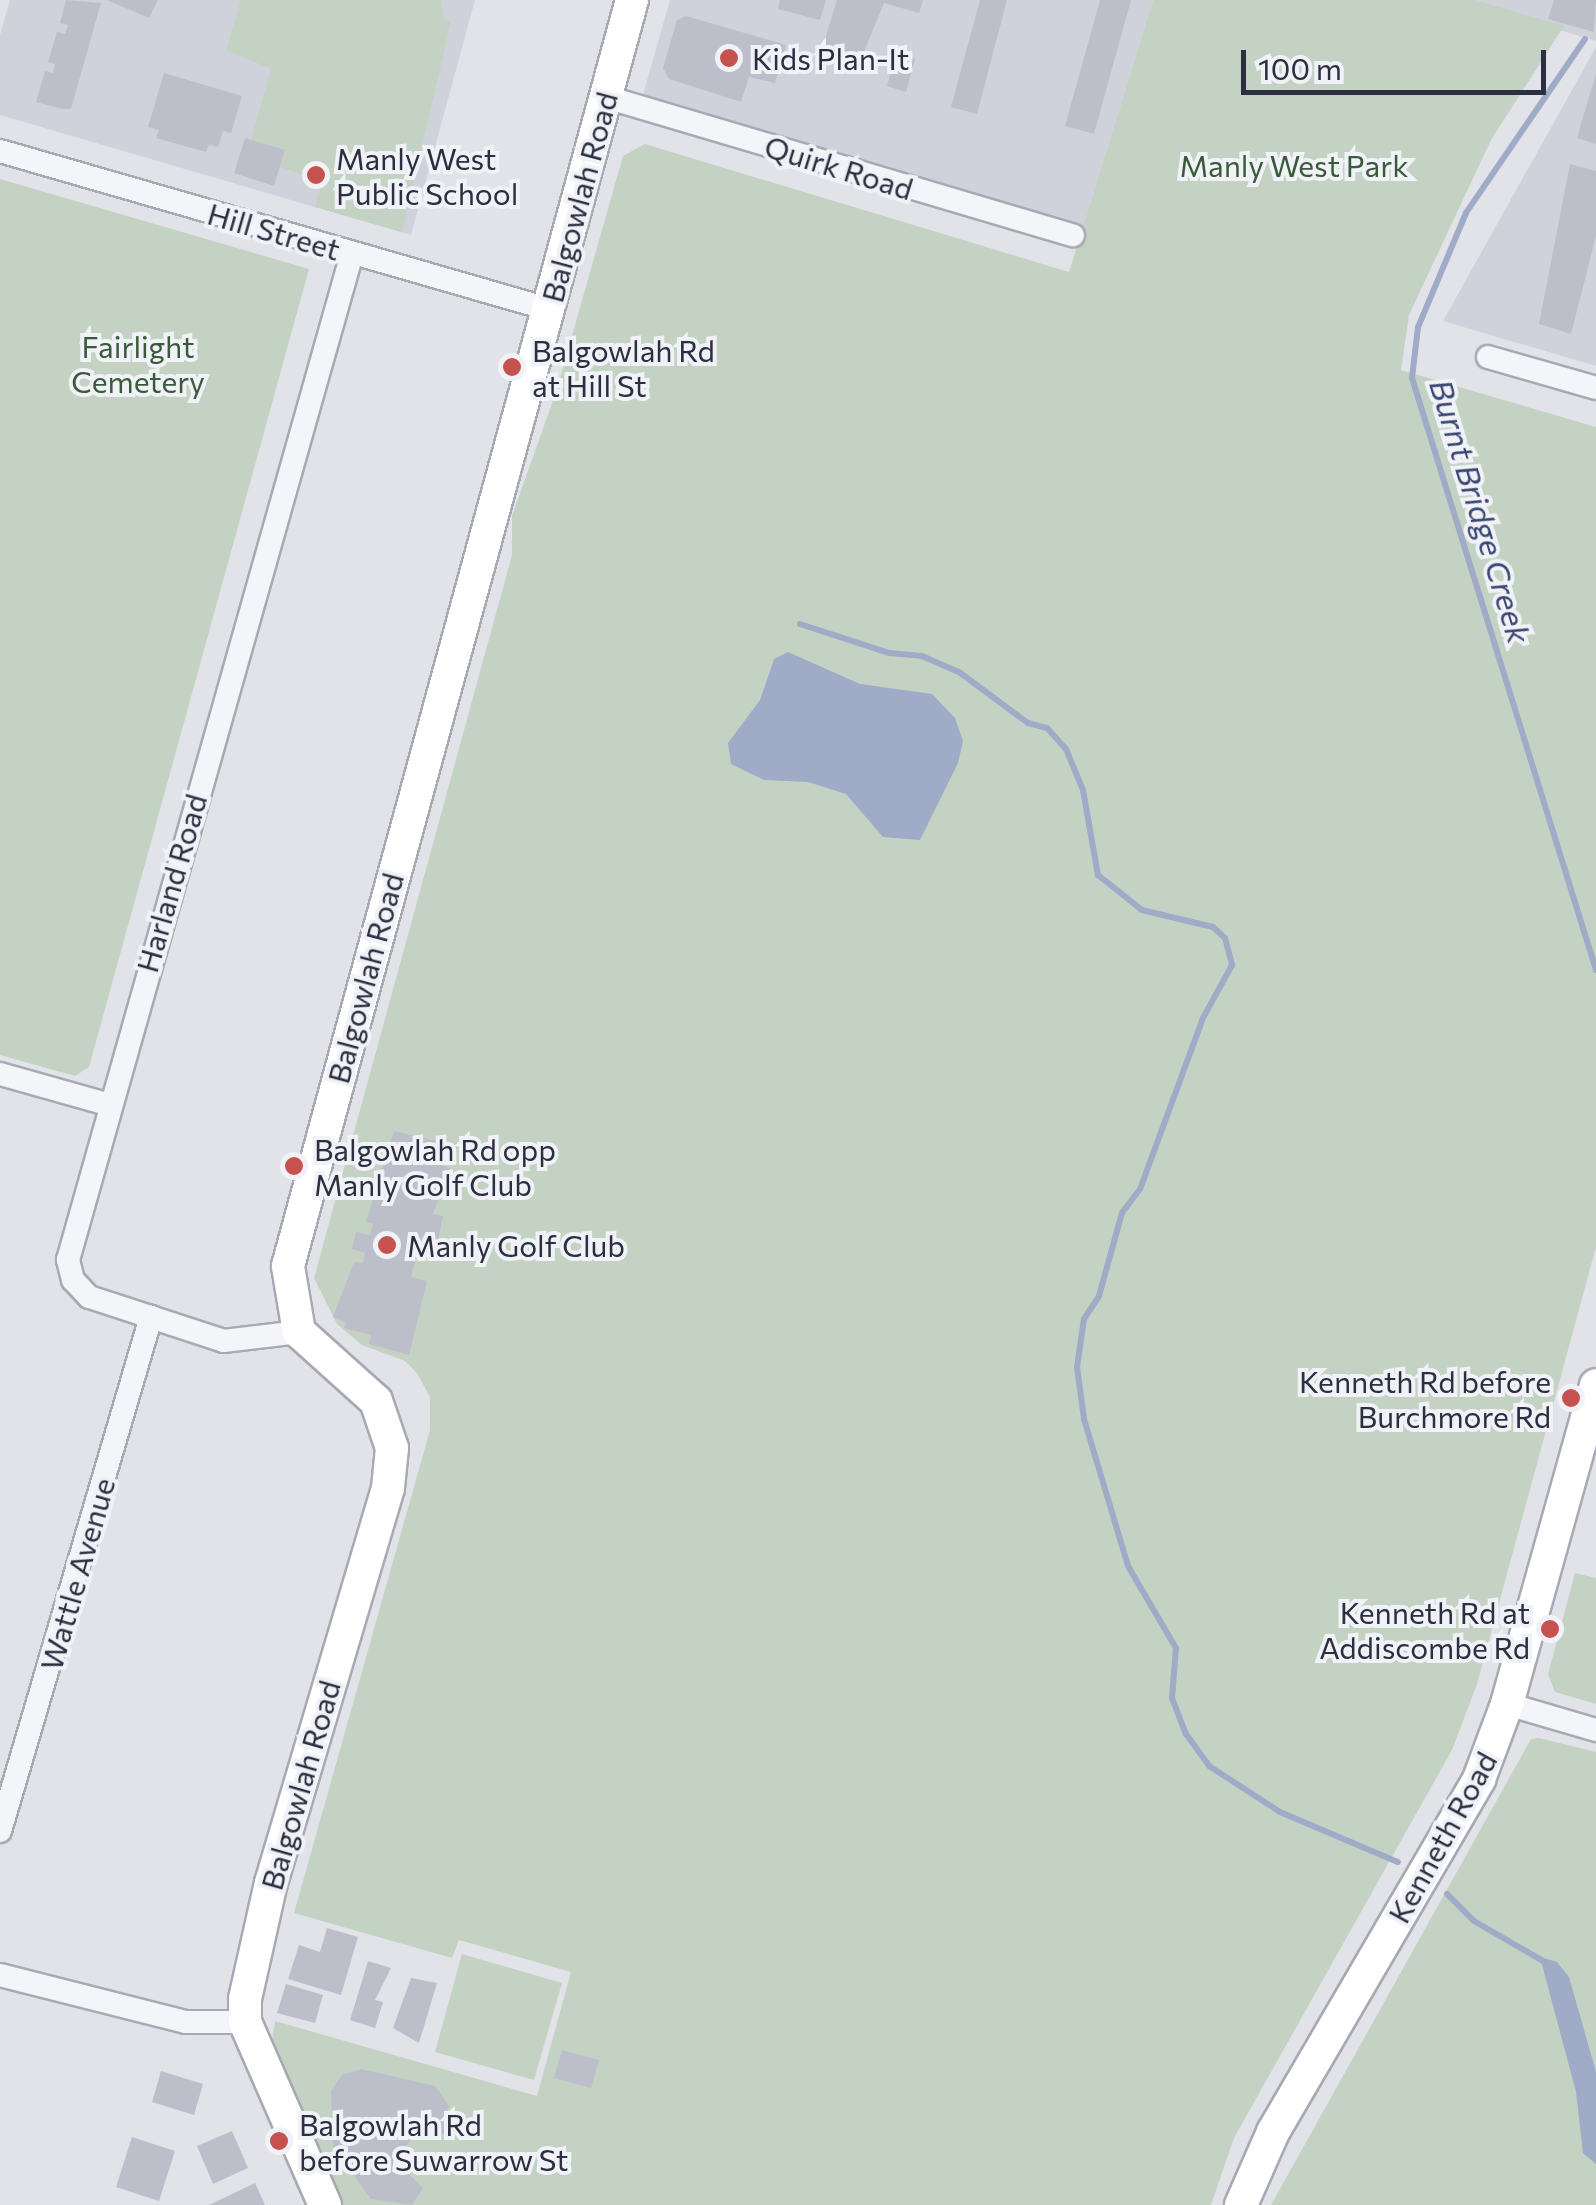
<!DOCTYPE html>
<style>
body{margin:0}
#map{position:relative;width:1596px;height:2205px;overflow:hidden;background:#e1e3e9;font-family:Commissioner,sans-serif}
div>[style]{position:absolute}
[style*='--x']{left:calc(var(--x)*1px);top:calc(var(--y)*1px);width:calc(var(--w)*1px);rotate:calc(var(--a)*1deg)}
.built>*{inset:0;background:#d0d2db}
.green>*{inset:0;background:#c4d2c3}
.water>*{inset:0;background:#9fabc7}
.stream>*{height:6px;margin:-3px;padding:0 3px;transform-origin:3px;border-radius:3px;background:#9fabc7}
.building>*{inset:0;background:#bcbec9}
.roads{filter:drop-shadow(2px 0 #a7a9b3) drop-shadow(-2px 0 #a7a9b3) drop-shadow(0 2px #a7a9b3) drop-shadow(0 -2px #a7a9b3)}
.street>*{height:22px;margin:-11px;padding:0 11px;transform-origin:11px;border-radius:11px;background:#f4f5f8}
.secondary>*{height:32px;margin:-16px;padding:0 16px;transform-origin:16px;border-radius:16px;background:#fff}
.dots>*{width:28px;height:28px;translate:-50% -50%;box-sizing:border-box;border:5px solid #f1f2f7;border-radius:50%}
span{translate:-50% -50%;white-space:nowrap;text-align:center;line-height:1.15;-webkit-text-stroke:8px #f1f2f7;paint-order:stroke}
.poi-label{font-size:30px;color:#2b2f40}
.left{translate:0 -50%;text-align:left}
.right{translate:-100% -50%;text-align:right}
.park-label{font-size:30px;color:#395b39}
.street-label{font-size:30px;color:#2b2f40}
.water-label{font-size:32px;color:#374771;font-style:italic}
.scale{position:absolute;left:1241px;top:50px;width:305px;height:45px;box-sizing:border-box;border:5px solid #2b2f40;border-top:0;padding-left:12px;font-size:30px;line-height:35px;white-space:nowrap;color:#2b2f40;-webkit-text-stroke:8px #f1f2f7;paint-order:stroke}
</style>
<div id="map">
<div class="built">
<div style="clip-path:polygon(10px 0,475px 0,411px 235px,0 115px,0 35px)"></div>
<div style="clip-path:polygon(670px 0,1153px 0,1083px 227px,642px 98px)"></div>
<div style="clip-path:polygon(1462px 0,1596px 0,1596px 41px)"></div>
<div style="clip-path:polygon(1596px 47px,1596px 366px,1443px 321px)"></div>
</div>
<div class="green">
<div style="clip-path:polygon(241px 0,441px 0,443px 18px,451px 22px,402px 232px,315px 207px,322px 181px,280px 167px,285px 150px,251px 140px,271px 69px,226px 50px)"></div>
<div style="clip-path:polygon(1153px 0,1475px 0,1564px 26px,1491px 140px,1409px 315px,1401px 370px,1596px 427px,1596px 1247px,1477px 1684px,1452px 1750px,1234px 2138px,1211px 2205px,340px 2205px,271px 2046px,275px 2021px,537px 2096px,571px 1972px,459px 1940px,452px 1958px,294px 1913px,430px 1430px,430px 1397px,417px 1373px,405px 1361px,362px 1345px,337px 1324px,314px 1278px,512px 555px,512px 516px,556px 392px,623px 156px,645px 144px,1069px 272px)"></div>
<div style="clip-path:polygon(0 179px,309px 269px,89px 1067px,75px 1076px,0 1055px)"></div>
<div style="clip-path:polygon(1575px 1573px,1596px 1578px,1596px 1704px,1555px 1692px,1548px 1674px)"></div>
<div style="clip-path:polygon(1539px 1738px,1596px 1752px,1596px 2205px,1271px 2205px,1531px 1739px)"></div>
<div style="clip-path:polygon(462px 1954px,562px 1983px,534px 2080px,435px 2052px)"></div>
</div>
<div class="water">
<div style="clip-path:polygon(788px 652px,860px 684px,932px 694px,955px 718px,963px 741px,958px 763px,920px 840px,883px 837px,846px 794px,808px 782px,764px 780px,731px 764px,728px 743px,760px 700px,774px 659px)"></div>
<div style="clip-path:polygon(1540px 1957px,1557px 1962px,1569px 1977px,1596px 2072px,1596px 2164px,1583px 2153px,1576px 2092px)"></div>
</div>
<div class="stream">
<div style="--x:1585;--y:39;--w:211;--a:124.4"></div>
<div style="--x:1466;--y:213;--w:124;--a:112.8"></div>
<div style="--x:1418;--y:327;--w:51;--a:96.7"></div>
<div style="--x:1412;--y:378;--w:620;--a:72.73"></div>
<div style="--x:800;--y:624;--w:94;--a:18"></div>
<div style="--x:889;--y:653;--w:33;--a:5"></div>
<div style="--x:922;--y:656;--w:40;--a:23.4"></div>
<div style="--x:959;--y:672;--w:86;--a:36.5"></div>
<div style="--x:1028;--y:723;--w:20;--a:15"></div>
<div style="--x:1047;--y:728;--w:28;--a:48"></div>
<div style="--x:1066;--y:749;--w:44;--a:67.5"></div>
<div style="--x:1083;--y:790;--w:86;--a:80"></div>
<div style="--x:1098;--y:875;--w:56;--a:38.5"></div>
<div style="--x:1142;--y:910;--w:73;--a:13.5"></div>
<div style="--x:1213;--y:927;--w:16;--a:43"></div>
<div style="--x:1225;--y:938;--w:28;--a:75"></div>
<div style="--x:1232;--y:965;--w:60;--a:118.7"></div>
<div style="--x:1203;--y:1018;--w:182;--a:110.2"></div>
<div style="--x:1140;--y:1189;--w:30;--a:127"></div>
<div style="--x:1122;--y:1213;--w:86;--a:105.5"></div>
<div style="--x:1099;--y:1296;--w:27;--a:123"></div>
<div style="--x:1084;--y:1319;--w:49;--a:98.3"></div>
<div style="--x:1077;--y:1367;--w:52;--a:82.3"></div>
<div style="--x:1084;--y:1419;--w:153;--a:73.3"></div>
<div style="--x:1128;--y:1566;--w:95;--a:59.7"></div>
<div style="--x:1176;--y:1648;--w:50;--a:94.6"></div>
<div style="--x:1172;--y:1698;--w:39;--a:69"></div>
<div style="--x:1186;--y:1734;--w:39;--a:54"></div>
<div style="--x:1209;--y:1766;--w:85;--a:32.9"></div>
<div style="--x:1280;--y:1812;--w:128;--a:23"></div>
<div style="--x:1447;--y:1894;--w:38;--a:45"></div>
<div style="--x:1474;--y:1921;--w:80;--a:30.1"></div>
</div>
<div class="building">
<div style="clip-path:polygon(66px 0,101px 3px,71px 109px,63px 109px,36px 102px,45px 71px,53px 73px,55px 64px,48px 62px,57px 32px,65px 34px,68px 25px,60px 23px)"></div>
<div style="clip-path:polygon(107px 0,158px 0,149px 18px)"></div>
<div style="clip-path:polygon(780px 0,826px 0,820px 20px,778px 9px)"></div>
<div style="clip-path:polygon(837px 0,923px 0,919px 13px,884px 3px,859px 64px,822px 48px)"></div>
<div style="clip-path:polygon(980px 0,1007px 0,977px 114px,951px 107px)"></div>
<div style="clip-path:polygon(1100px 0,1131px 0,1094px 134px,1065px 126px)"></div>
<div style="clip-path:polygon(1554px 0,1596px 0,1594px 32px,1548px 19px)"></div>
<div style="clip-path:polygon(686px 16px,786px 45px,775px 83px,749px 77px,741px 102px,669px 79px,663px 68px,677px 20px)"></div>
<div style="clip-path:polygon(896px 53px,915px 59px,906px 92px,887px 86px)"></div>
<div style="clip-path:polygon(164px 73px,242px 96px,231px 133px,223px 131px,218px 147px,209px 145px,206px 152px,156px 138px,159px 130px,148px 127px)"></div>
<div style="clip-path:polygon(1596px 73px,1596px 144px,1577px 138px)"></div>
<div style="clip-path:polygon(245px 138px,285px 150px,274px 186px,234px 173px)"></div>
<div style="clip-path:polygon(1570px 164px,1596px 171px,1596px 236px,1571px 334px,1539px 324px)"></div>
<div style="clip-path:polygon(394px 1131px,448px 1144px,442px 1166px,450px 1168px,433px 1214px,443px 1216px,438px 1240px,422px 1236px,411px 1277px,427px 1281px,409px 1355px,369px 1344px,371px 1335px,344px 1328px,346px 1322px,333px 1317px,354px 1262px,363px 1263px,365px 1253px,352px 1249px,356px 1232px,370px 1235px,373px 1224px,366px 1222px)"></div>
<div style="clip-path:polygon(327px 1928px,358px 1937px,341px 1995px,288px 1979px,299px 1945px,320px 1952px)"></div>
<div style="clip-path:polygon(368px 1961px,391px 1968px,375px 2000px,383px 2002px,375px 2028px,350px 2020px)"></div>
<div style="clip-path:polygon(411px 1978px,437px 1983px,419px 2043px,393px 2028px)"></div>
<div style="clip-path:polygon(286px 1984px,323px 1995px,315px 2023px,277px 2013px)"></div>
<div style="clip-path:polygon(562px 2050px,599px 2060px,591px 2088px,554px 2078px)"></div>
<div style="clip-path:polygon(361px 2069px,435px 2086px,449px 2106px,446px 2113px,456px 2120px,447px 2135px,421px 2126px,395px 2161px,423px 2188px,412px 2205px,371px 2199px,333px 2147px,331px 2091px,342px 2075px)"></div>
<div style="clip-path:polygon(161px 2071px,203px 2084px,194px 2115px,152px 2102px)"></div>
<div style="clip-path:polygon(232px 2131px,248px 2168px,213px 2184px,197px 2146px)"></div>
<div style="clip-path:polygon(132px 2137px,175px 2151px,159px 2201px,116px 2187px)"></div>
<div style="clip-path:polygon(255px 2183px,265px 2205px,209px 2205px)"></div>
</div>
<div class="roads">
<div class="street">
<div style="--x:606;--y:97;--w:487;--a:16.5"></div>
<div style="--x:0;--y:151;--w:570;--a:16.08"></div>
<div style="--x:1488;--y:357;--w:112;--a:16"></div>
<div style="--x:0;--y:1074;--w:111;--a:15.7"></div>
<div style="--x:299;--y:1332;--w:76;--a:173.2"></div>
<div style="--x:224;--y:1341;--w:142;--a:-161.9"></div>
<div style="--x:89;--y:1297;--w:23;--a:-133"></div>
<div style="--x:73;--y:1280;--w:21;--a:-104"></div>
<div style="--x:68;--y:1260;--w:1045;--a:-74.24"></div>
<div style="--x:1507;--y:1704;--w:93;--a:16.3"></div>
<div style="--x:0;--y:1831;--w:536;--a:-73.63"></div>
<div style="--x:0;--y:1975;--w:192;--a:14.2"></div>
<div style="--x:186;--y:2022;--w:59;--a:0"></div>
</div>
<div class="secondary">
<div style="--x:325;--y:2205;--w:200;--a:-113.6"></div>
<div style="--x:245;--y:2022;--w:23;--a:-90"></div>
<div style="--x:245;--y:1999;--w:119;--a:-77.4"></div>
<div style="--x:271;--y:1883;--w:412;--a:-73.5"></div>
<div style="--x:388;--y:1488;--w:40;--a:-84.3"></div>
<div style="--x:392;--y:1448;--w:50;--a:-108.8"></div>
<div style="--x:376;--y:1401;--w:103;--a:-138.1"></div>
<div style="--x:299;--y:1332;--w:67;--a:-99.5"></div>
<div style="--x:288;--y:1266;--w:1312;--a:-74.8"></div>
<div style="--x:1241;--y:2205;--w:80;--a:-66.3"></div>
<div style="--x:1273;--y:2132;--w:409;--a:-59.7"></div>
<div style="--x:1479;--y:1779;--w:80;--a:-69.5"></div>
<div style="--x:1507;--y:1704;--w:331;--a:-74.4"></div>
</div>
</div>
<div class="dots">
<div style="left:729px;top:58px;background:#c6524f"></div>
<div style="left:316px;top:175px;background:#c6524f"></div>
<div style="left:512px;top:367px;background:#c6524f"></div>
<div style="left:294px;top:1166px;background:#c6524f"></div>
<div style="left:387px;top:1245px;background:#c6524f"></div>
<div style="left:1571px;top:1398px;background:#c6524f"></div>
<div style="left:1550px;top:1629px;background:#c6524f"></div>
<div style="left:279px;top:2141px;background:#c6524f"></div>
</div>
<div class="poi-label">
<span class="left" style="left:752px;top:58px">Kids Plan-It</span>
<span class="left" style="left:336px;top:175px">Manly West<br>Public School</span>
<span class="left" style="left:532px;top:367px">Balgowlah Rd<br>at Hill St</span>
<span class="left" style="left:314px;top:1166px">Balgowlah Rd opp<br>Manly Golf Club</span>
<span class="left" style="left:407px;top:1245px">Manly Golf Club</span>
<span class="right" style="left:1551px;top:1398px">Kenneth Rd before<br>Burchmore Rd</span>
<span class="right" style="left:1530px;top:1629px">Kenneth Rd at<br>Addiscombe Rd</span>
<span class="left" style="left:299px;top:2141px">Balgowlah Rd<br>before Suwarrow St</span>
</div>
<div class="park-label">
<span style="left:1294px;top:165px">Manly West Park</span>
<span style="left:138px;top:363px">Fairlight<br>Cemetery</span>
</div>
<div class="street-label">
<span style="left:839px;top:167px;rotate:17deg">Quirk Road</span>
<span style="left:579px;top:197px;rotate:-75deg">Balgowlah Road</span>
<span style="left:274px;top:231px;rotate:16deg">Hill Street</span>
<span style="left:171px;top:883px;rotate:-74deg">Harland Road</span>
<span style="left:365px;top:978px;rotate:-75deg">Balgowlah Road</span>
<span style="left:77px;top:1574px;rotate:-74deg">Wattle Avenue</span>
<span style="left:300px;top:1785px;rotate:-74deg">Balgowlah Road</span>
<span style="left:1442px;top:1837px;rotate:-61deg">Kenneth Road</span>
</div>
<div class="water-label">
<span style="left:1481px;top:511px;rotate:73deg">Burnt Bridge Creek</span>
</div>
<div class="scale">100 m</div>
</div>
